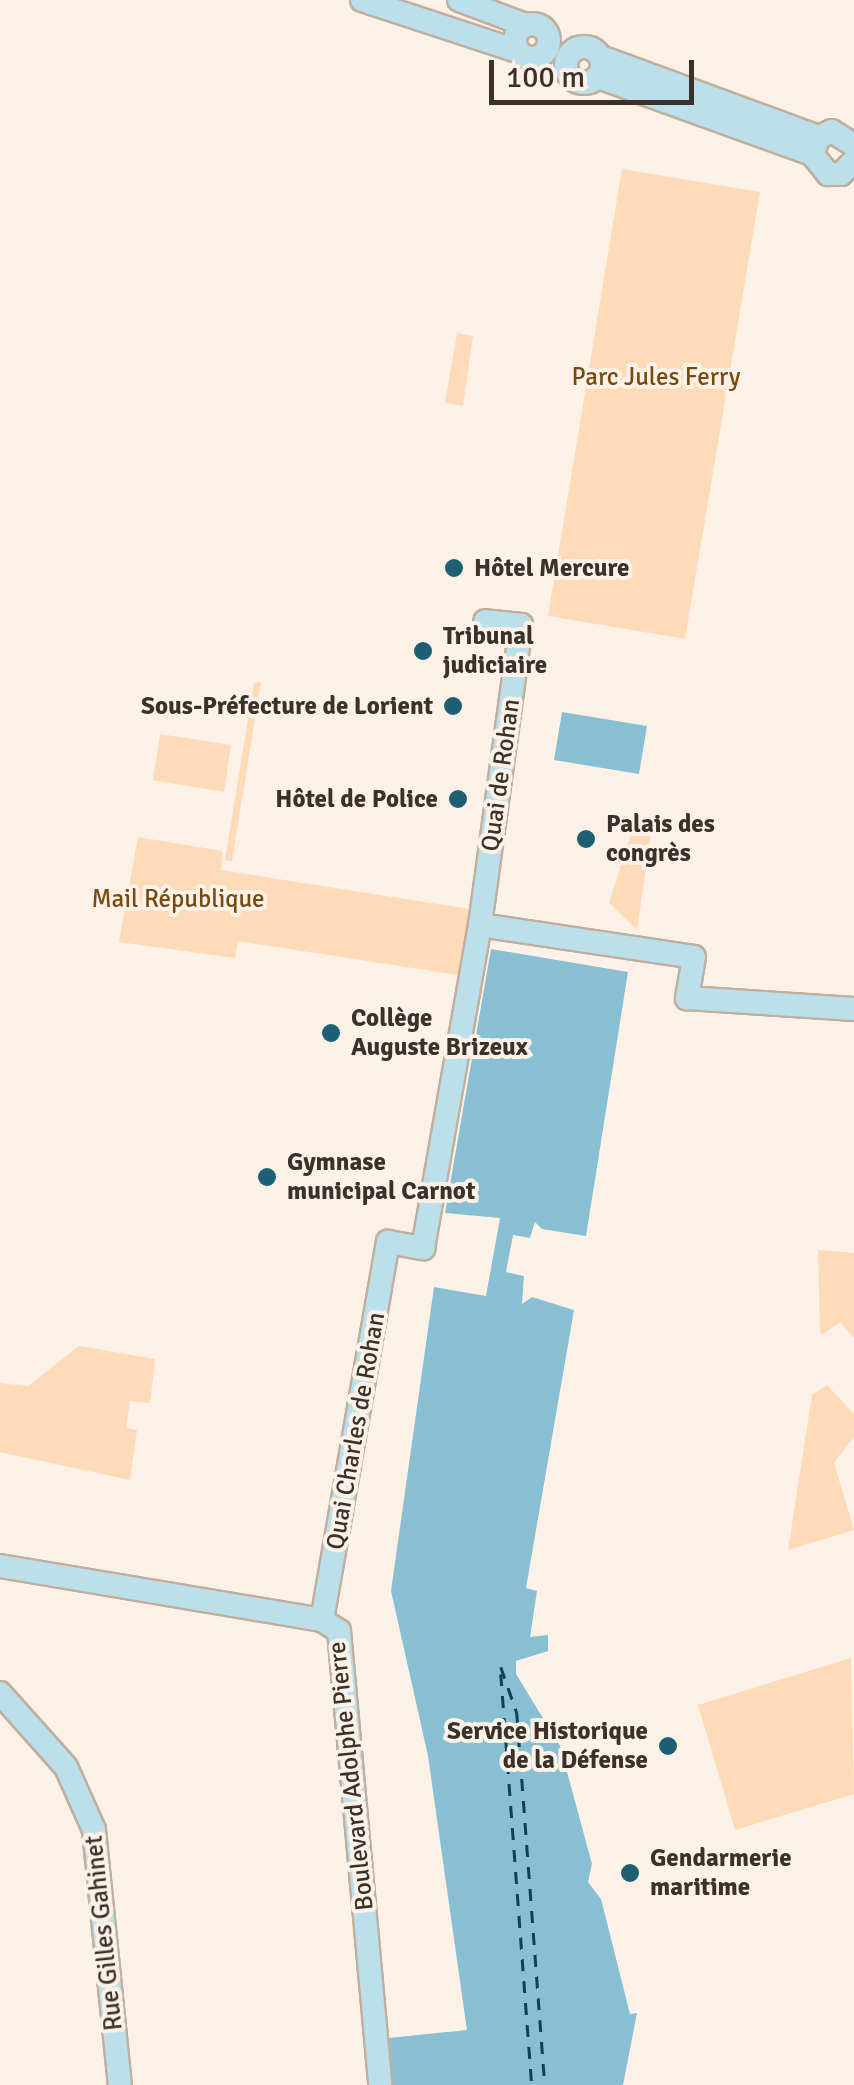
<!DOCTYPE html>
<meta charset="utf-8">
<style>
body{margin:0}
#map{position:relative;width:854px;height:2085px;overflow:hidden;background:#fcf1e6;font-family:Signika,sans-serif}
div>[style]{position:absolute}
[style*='--x']{left:calc(var(--x)*1px);top:calc(var(--y)*1px);width:calc(var(--w)*1px);rotate:calc(var(--a)*1deg)}
.green>*{inset:0;background:#fddab8}
.water>*{inset:0;background:#89bfd3}
.ferry>*{height:2.5px;margin-top:-1.25px;transform-origin:0;background:repeating-linear-gradient(90deg,#114150 0 12px,transparent 0 22px)}
.roads{filter:drop-shadow(2px 0 #c0af9e) drop-shadow(-2px 0 #c0af9e) drop-shadow(0 2px #c0af9e) drop-shadow(0 -2px #c0af9e)}
.secondary>*{height:22px;margin:-11px;padding:0 11px;transform-origin:11px;border-radius:11px;background:#bce0eb}
.secondary>.ring{margin:-11px;padding:0;box-sizing:content-box;background:none;border:22px solid #bce0eb;border-radius:50%}
.dots>*{width:28px;height:28px;translate:-50% -50%;box-sizing:border-box;border:5px solid #fcf1e6;border-radius:50%}
span{translate:-50% -50%;white-space:nowrap;text-align:center;line-height:1.15;-webkit-text-stroke:8px #fcf1e6;paint-order:stroke}
.park-label{font-size:25px;color:#77490d}
.poi-label{font-size:25px;color:#39322b;font-weight:700}
.left{translate:0 -50%;text-align:left}
.right{translate:-100% -50%;text-align:right}
.street-label{font-size:25px;color:#39322b}
.scale{position:absolute;left:489px;top:60px;width:205px;height:45px;box-sizing:border-box;border:5px solid #39322b;border-top:0;padding-left:12px;font-size:30px;line-height:35px;white-space:nowrap;color:#39322b;-webkit-text-stroke:8px #fcf1e6;paint-order:stroke}
</style>
<div id="map">
<div class="green">
<div style="clip-path:polygon(622px 169px,760px 192px,685px 639px,548px 616px)"></div>
<div style="clip-path:polygon(457px 333px,473px 336px,463px 406px,445px 403px)"></div>
<div style="clip-path:polygon(261px 682px,232px 861px,225px 860px,254px 683px)"></div>
<div style="clip-path:polygon(160px 734px,231px 745px,224px 792px,153px 780px)"></div>
<div style="clip-path:polygon(636px 818px,652px 827px,637px 930px,609px 903px)"></div>
<div style="clip-path:polygon(138px 837px,223px 851px,221px 870px,482px 911px,471px 977px,238px 941px,235px 958px,119px 942px)"></div>
<div style="clip-path:polygon(818px 1250px,854px 1253px,854px 1338px,840px 1322px,822px 1335px,820px 1331px)"></div>
<div style="clip-path:polygon(79px 1346px,155px 1359px,150px 1403px,130px 1401px,126px 1428px,137px 1430px,130px 1480px,0 1452px,0 1383px,28px 1386px)"></div>
<div style="clip-path:polygon(827px 1385px,854px 1414px,854px 1437px,834px 1463px,854px 1530px,788px 1550px,812px 1395px)"></div>
<div style="clip-path:polygon(851px 1658px,854px 1794px,735px 1830px,698px 1705px)"></div>
</div>
<div class="water">
<div style="clip-path:polygon(562px 712px,647px 726px,639px 774px,554px 760px)"></div>
<div style="clip-path:polygon(491px 949px,628px 972px,586px 1236px,542px 1229px,535px 1222px,530px 1238px,513px 1235px,506px 1272px,524px 1276px,522px 1304px,532px 1297px,574px 1310px,526px 1588px,537px 1591px,530px 1637px,548px 1635px,548px 1651px,516px 1661px,516px 1674px,560px 1746px,592px 1864px,588px 1882px,601px 1899px,630px 2014px,637px 2013px,623px 2085px,390px 2085px,388px 2038px,467px 2030px,428px 1756px,391px 1591px,434px 1287px,486px 1296px,500px 1218px,445px 1213px)"></div>
</div>
<div class="ferry">
<div style="--x:501;--y:1667;--w:49;--a:70.8"></div>
<div style="--x:517;--y:1713;--w:373;--a:85.7"></div>
<div style="--x:501;--y:1674;--w:412;--a:85.7"></div>
</div>
<div class="roads">
<div class="secondary">
<div style="--x:362;--y:0;--w:163;--a:18.2"></div>
<div style="--x:459;--y:0;--w:72;--a:20.5"></div>
<div class="ring" style="left:515px;top:24px;width:12px;height:12px"></div>
<div class="ring" style="left:566px;top:47px;width:14px;height:14px"></div>
<div style="--x:601;--y:57;--w:232;--a:20.2"></div>
<div style="--x:598;--y:77;--w:227;--a:19.8"></div>
<div style="--x:854;--y:145;--w:26;--a:-148"></div>
<div style="--x:832;--y:131;--w:14;--a:155"></div>
<div style="--x:819;--y:137;--w:18;--a:112"></div>
<div style="--x:812;--y:154;--w:26;--a:51"></div>
<div style="--x:828;--y:174;--w:13;--a:0"></div>
<div style="--x:841;--y:174;--w:18;--a:-45"></div>
<div style="--x:480;--y:925;--w:216;--a:8.5"></div>
<div style="--x:694;--y:957;--w:42;--a:99.7"></div>
<div style="--x:687;--y:998;--w:167;--a:3.8"></div>
<div style="--x:0;--y:1566;--w:326;--a:9.5"></div>
<div style="--x:322;--y:1620;--w:20;--a:33"></div>
<div style="--x:339;--y:1631;--w:456;--a:84.8"></div>
<div style="--x:322;--y:1620;--w:384;--a:-80.1"></div>
<div style="--x:388;--y:1242;--w:36;--a:10"></div>
<div style="--x:423;--y:1248;--w:328;--a:-80"></div>
<div style="--x:480;--y:925;--w:303;--a:-82.2"></div>
<div style="--x:521;--y:625;--w:36;--a:-174"></div>
<div style="--x:0;--y:1693;--w:99;--a:48.3"></div>
<div style="--x:66;--y:1767;--w:69;--a:66"></div>
<div style="--x:94;--y:1830;--w:256;--a:84.2"></div>
</div>
</div>
<div class="dots">
<div style="left:454px;top:568px;background:#1e5f74"></div>
<div style="left:423px;top:651px;background:#1e5f74"></div>
<div style="left:453px;top:706px;background:#1e5f74"></div>
<div style="left:458px;top:799px;background:#1e5f74"></div>
<div style="left:586px;top:839px;background:#1e5f74"></div>
<div style="left:331px;top:1033px;background:#1e5f74"></div>
<div style="left:267px;top:1177px;background:#1e5f74"></div>
<div style="left:668px;top:1746px;background:#1e5f74"></div>
<div style="left:630px;top:1873px;background:#1e5f74"></div>
</div>
<div class="park-label">
<span style="left:656px;top:377px">Parc Jules Ferry</span>
<span style="left:178px;top:899px">Mail République</span>
</div>
<div class="poi-label">
<span class="left" style="left:474px;top:568px">Hôtel Mercure</span>
<span class="left" style="left:443px;top:651px">Tribunal<br>judiciaire</span>
<span class="right" style="left:433px;top:706px">Sous-Préfecture de Lorient</span>
<span class="right" style="left:438px;top:799px">Hôtel de Police</span>
<span class="left" style="left:606px;top:839px">Palais des<br>congrès</span>
<span class="left" style="left:351px;top:1033px">Collège<br>Auguste Brizeux</span>
<span class="left" style="left:287px;top:1177px">Gymnase<br>municipal Carnot</span>
<span class="right" style="left:648px;top:1746px">Service Historique<br>de la Défense</span>
<span class="left" style="left:650px;top:1873px">Gendarmerie<br>maritime</span>
</div>
<div class="street-label">
<span style="left:501px;top:775px;rotate:-82deg">Quai de Rohan</span>
<span style="left:356px;top:1431px;rotate:-80deg">Quai Charles de Rohan</span>
<span style="left:351px;top:1776px;rotate:-96deg">Boulevard Adolphe Pierre</span>
<span style="left:104px;top:1933px;rotate:-96deg">Rue Gilles Gahinet</span>
</div>
<div class="scale">100 m</div>
</div>
